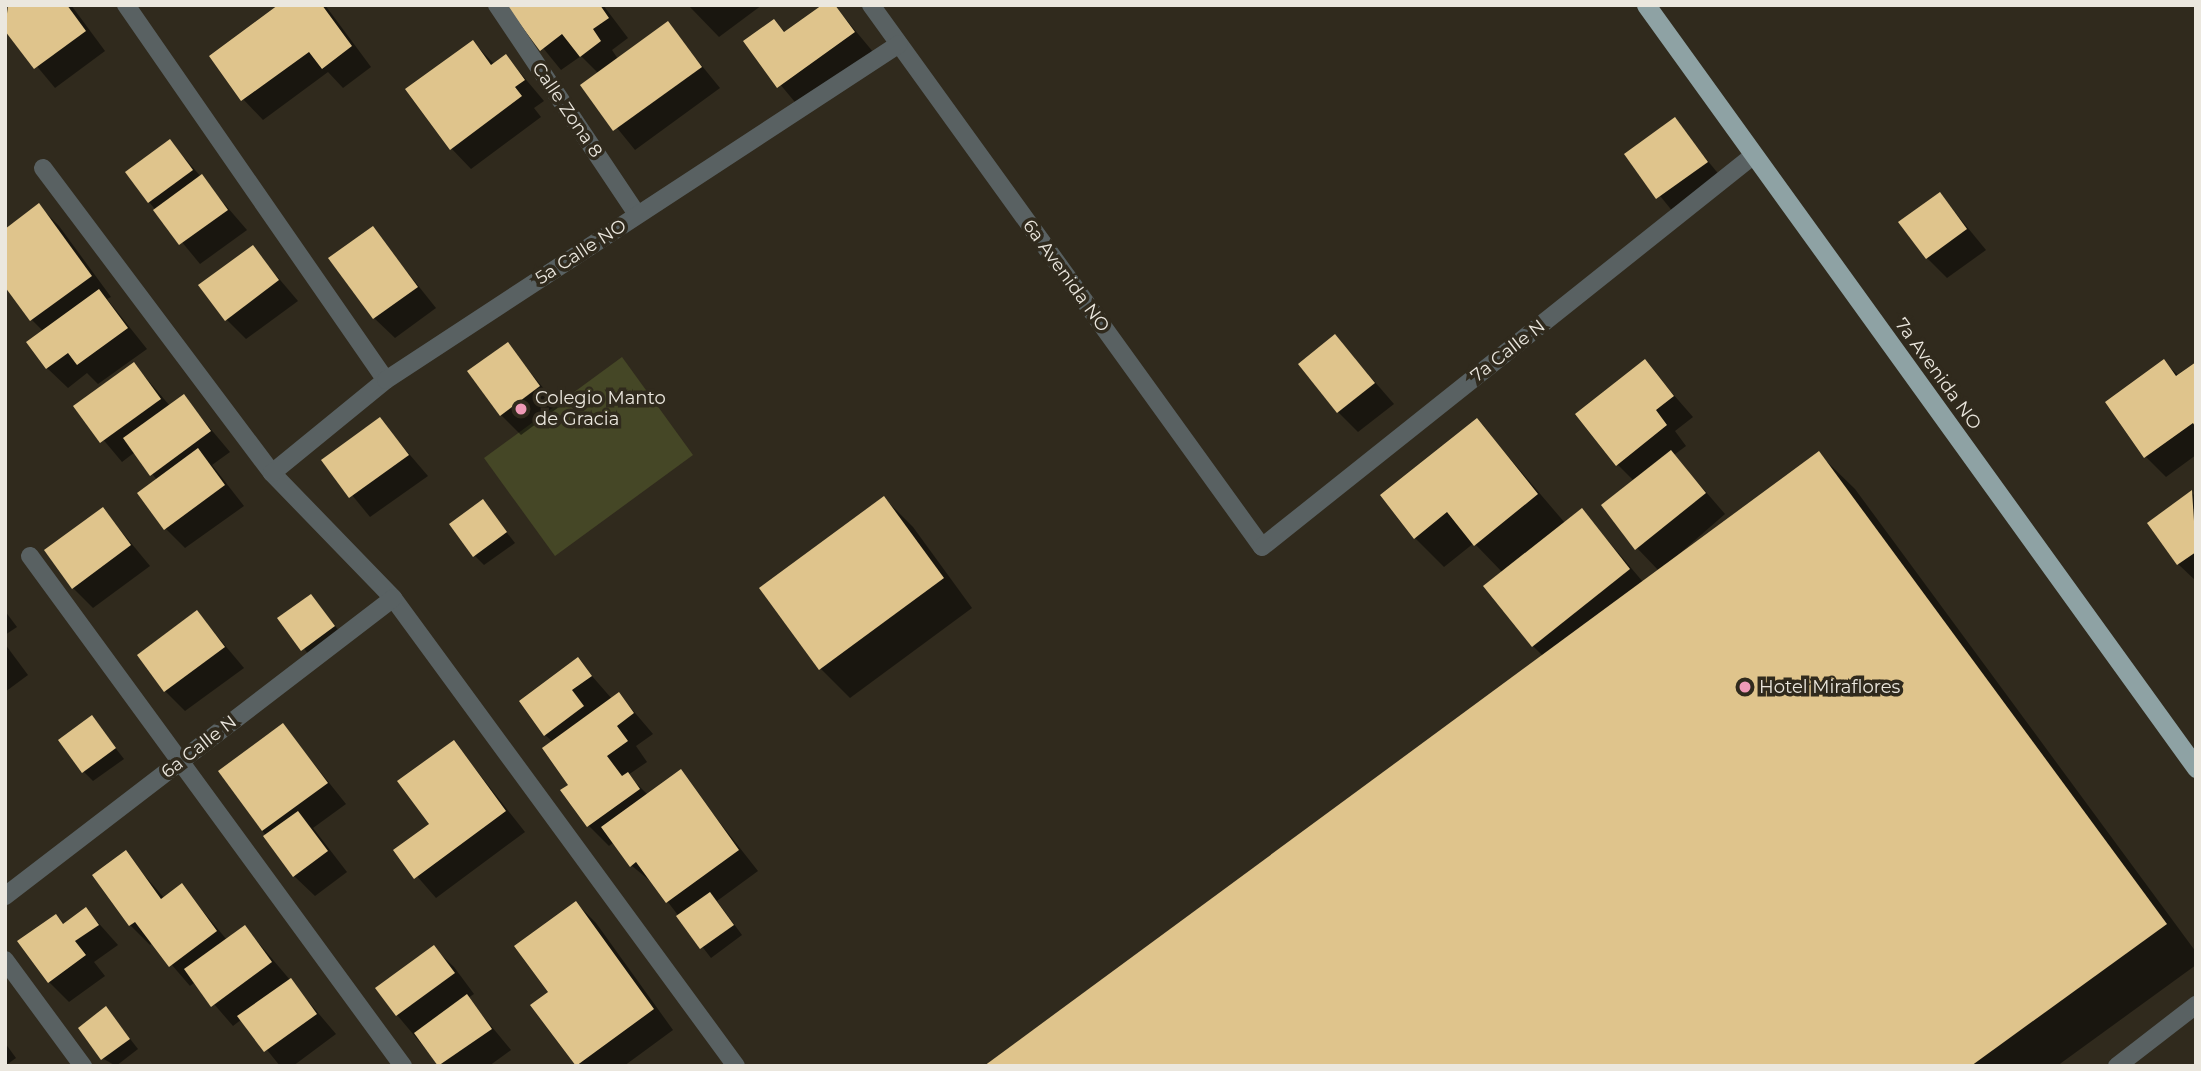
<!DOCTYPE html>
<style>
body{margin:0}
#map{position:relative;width:2201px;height:1071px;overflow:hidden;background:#302a1d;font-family:Montserrat,sans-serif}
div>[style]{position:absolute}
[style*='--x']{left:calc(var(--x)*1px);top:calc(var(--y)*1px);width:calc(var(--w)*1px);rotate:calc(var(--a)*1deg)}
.green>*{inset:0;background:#454726}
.shadow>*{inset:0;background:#0007}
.building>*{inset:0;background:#dfc48c}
.minor>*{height:18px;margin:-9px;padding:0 9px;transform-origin:9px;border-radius:9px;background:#596162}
.trunk>*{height:19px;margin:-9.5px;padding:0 9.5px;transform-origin:9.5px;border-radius:9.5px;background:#8ea2a4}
.dots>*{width:19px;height:19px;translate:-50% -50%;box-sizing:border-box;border:4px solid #302a1d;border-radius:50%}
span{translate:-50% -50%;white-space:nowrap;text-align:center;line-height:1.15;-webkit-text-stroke:7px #302a1d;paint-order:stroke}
.street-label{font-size:18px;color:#ebe7de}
.poi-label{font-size:18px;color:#ebe7de}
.left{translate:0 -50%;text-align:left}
.frame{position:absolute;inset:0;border:7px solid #ebe7de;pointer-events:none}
</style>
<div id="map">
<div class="green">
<div style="clip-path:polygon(622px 357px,693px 455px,555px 556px,484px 458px)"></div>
</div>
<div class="shadow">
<div style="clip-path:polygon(11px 5px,71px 5px,105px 51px,55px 88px,5px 28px,5px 9px)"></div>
<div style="clip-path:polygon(281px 5px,325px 5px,371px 67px,343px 88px,328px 72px,263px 120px,243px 99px)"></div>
<div style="clip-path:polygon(508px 5px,603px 5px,628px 38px,612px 50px,618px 59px,667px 23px,720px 88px,635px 150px,582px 85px,599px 74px,581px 56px,561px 70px)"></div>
<div style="clip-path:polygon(688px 5px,762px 5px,719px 37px)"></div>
<div style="clip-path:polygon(834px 5px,874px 53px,799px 107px,745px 42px,774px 21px,786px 33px)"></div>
<div style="clip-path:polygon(473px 42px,495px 65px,506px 56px,544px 101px,534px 108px,541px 117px,471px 169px,451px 148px)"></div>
<div style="clip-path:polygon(1674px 120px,1726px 183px,1678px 218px,1626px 154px)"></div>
<div style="clip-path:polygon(170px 141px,247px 230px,200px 264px,149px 202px)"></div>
<div style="clip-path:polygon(1940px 194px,1986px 250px,1947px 278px,1927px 258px)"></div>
<div style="clip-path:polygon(39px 206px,59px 226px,111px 297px,107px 299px,147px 349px,98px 384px,87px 373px,68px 388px,47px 368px,44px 332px,32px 320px)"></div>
<div style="clip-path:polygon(372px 228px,436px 308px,395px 338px,374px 318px)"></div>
<div style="clip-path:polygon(253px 248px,298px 301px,246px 339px,226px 319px)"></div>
<div style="clip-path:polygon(1335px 336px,1394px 404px,1358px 432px,1338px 412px)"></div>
<div style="clip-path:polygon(507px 344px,559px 407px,521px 435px,501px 415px)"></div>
<div style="clip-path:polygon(1645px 362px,1693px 417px,1675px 431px,1686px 446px,1674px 455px,1725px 514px,1663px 568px,1818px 453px,1855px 489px,2196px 952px,2196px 965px,2057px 1066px,987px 1066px,1543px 656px,1533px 646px,1503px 573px,1474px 543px,1444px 567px,1415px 538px,1477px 420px,1565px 523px,1582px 510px,1643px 582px,1659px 571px,1637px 548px,1634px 481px,1617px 464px)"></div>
<div style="clip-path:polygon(2164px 362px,2179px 376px,2196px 364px,2196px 455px,2166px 477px,2146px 457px)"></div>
<div style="clip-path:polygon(134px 364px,170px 406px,183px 396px,230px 452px,212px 465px,244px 506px,185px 548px,165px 528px,157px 480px,135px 452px,122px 462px,76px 407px)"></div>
<div style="clip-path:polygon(380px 420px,428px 476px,370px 517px,324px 461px)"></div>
<div style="clip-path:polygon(2192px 493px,2196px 497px,2196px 581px,2178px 564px)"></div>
<div style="clip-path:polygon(884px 498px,913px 527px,972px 608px,850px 698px,821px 669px,761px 588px)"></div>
<div style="clip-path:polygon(482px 501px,515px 543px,484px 565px,475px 556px)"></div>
<div style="clip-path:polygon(103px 509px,150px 566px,93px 608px,73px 588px)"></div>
<div style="clip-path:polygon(311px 596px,344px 637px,313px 660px,280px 618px)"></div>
<div style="clip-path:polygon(5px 611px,17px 627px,5px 635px)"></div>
<div style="clip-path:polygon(197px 612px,244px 668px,185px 711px,165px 691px)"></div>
<div style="clip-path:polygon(5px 644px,28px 675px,5px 692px)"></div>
<div style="clip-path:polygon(578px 660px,612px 699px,619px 694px,653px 734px,636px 746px,647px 762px,628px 775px,648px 795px,680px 772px,758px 871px,717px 901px,742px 935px,711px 958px,654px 884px,632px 866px,614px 842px,609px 846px,589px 826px,563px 791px,570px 785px,553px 742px,545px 735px)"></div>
<div style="clip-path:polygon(92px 718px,124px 759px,93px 781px,83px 771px)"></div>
<div style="clip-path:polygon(283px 725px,346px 804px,313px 828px,347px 872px,315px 896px,294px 876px,221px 771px)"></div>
<div style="clip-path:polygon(454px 742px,525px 832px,436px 898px,395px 851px,432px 824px)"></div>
<div style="clip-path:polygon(125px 853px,165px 899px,182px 886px,227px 940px,245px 927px,336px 1034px,293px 1066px,280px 1066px,242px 1019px,233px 1026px,195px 982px,190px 986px,153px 943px,150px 945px,130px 925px)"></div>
<div style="clip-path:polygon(576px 903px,596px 923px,673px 1030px,624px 1066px,577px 1066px,533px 1005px,550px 992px)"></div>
<div style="clip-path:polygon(86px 909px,118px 945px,94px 962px,105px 976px,69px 1002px,49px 982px,64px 925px)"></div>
<div style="clip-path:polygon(433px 947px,454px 967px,474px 994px,468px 998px,511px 1050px,489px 1066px,440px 1066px,397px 1015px)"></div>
<div style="clip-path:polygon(106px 1008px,138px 1049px,116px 1066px,102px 1058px)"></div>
<div style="clip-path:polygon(5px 1043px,16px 1058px,5px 1066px)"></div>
</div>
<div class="building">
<div style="clip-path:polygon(8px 5px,67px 5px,86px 31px,34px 69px,5px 31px)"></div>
<div style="clip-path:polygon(278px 5px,322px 5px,352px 46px,322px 69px,309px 52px,241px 101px,209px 56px)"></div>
<div style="clip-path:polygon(506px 5px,600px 5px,609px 18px,593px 29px,601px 41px,580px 57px,562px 34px,540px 51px)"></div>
<div style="clip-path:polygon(822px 5px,835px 5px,855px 32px,777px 88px,743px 41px,774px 19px,784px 32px)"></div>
<div style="clip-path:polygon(668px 21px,702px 67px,613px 131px,580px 85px)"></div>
<div style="clip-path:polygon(473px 40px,491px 65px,506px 54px,525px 80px,515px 87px,522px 96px,450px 150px,405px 89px)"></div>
<div style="clip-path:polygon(1675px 117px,1708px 162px,1656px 199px,1624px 154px)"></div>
<div style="clip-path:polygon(170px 139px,193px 170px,148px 203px,125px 172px)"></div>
<div style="clip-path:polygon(202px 174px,228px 210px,179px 245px,153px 210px)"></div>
<div style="clip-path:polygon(1940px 192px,1967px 229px,1926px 259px,1898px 222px)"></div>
<div style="clip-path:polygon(39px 203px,92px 276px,30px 321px,5px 287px,5px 229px)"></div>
<div style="clip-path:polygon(373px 226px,418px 287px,373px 319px,328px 258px)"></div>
<div style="clip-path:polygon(253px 245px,279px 280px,225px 321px,198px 285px)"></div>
<div style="clip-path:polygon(99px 289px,128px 328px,77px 365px,68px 353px,46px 369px,26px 342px)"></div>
<div style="clip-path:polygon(1335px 334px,1375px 383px,1337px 413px,1298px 364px)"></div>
<div style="clip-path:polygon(508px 342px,540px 386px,500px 416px,467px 371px)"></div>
<div style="clip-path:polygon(1645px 359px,1674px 396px,1656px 410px,1667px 425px,1616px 466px,1575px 414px)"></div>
<div style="clip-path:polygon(2164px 359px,2176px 376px,2196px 362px,2196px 428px,2193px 423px,2144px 458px,2105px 402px)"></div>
<div style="clip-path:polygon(134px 362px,161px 399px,100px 443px,73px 406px)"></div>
<div style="clip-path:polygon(184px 394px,211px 431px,150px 476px,123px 438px)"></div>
<div style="clip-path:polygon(380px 417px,409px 455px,349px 498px,321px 460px)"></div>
<div style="clip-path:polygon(1477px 418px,1538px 494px,1474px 546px,1447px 512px,1414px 539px,1380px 495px)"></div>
<div style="clip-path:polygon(198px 448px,225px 485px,164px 530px,137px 493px)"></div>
<div style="clip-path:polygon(1671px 450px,1706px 493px,1635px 550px,1601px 505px)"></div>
<div style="clip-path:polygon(1819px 451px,2167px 924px,1971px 1066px,984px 1066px)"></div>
<div style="clip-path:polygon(2192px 490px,2196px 552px,2177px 565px,2147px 523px)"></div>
<div style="clip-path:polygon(884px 496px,944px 578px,819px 670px,759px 588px)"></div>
<div style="clip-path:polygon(483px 499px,507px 532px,473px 557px,449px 524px)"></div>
<div style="clip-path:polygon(103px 507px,131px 545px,72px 589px,44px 550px)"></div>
<div style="clip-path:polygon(1582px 508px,1630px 569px,1532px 647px,1483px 586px)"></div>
<div style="clip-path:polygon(311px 594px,335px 626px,301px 651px,277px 618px)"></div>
<div style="clip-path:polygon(197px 610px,225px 647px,164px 692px,137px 655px)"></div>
<div style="clip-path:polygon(578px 657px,592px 676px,572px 690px,584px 706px,544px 736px,519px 701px)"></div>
<div style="clip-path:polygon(619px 692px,634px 713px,617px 726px,628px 741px,607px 756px,622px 776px,628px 772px,640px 789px,587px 827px,560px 790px,568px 785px,542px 748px)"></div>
<div style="clip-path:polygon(92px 715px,116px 748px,82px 773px,58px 740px)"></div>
<div style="clip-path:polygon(283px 723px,328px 783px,262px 831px,218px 771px)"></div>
<div style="clip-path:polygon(454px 740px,506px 811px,414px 879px,393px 850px,429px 824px,397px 781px)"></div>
<div style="clip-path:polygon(681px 769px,739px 850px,666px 903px,636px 862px,630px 867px,601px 827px)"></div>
<div style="clip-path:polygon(298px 811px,328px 851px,293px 877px,263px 836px)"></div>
<div style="clip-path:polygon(126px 850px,161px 899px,182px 883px,217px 931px,169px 967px,135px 922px,129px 926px,92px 875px)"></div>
<div style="clip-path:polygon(710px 892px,734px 925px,700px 949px,676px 916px)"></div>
<div style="clip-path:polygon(576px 901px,654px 1009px,576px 1066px,530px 1005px,548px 992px,514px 946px)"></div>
<div style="clip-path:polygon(86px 907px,99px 925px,75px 941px,86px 955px,48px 983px,17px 941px,56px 914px,63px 924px)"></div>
<div style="clip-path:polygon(245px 925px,272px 962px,211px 1007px,184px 969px)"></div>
<div style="clip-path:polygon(434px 945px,455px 973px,396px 1016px,375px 988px)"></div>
<div style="clip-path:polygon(291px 978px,317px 1014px,264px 1052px,237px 1016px)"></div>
<div style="clip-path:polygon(467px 994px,492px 1029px,438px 1066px,414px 1033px)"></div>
<div style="clip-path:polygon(106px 1006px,130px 1039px,101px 1060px,78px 1028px)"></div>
</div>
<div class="minor">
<div style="--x:126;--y:5;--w:456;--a:55.3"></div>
<div style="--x:497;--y:5;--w:252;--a:56.2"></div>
<div style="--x:871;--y:5;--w:668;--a:54.19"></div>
<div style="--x:1262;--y:547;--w:629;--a:-38.55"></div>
<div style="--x:43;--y:168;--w:381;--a:53.1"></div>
<div style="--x:272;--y:473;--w:174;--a:45.9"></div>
<div style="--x:393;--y:598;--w:580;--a:53.76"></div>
<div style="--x:272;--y:473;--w:147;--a:-39.2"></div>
<div style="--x:386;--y:380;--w:613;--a:-33.22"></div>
<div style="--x:30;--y:556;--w:632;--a:53.82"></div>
<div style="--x:5;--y:896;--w:489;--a:-37.5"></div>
<div style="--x:5;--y:960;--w:132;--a:53.7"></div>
<div style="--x:2117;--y:1066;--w:100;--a:-37.7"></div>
</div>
<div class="trunk">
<div style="--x:1646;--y:5;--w:941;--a:54.21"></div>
</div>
<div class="dots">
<div style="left:521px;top:409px;background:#f09ab7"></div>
<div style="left:1745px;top:687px;background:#f09ab7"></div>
</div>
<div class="street-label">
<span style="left:567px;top:110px;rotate:56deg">Calle Zona 8</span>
<span style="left:581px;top:252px;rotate:-33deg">5a Calle NO</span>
<span style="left:1066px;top:276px;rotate:54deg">6a Avenida NO</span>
<span style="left:1508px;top:351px;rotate:-38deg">7a Calle N</span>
<span style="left:1938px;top:374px;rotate:54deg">7a Avenida NO</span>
<span style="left:199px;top:747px;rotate:-38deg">6a Calle N</span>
</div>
<div class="poi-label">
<span class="left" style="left:535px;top:409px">Colegio Manto<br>de Gracia</span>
<span class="left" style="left:1759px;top:687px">Hotel Miraflores</span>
</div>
<div class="frame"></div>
</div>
